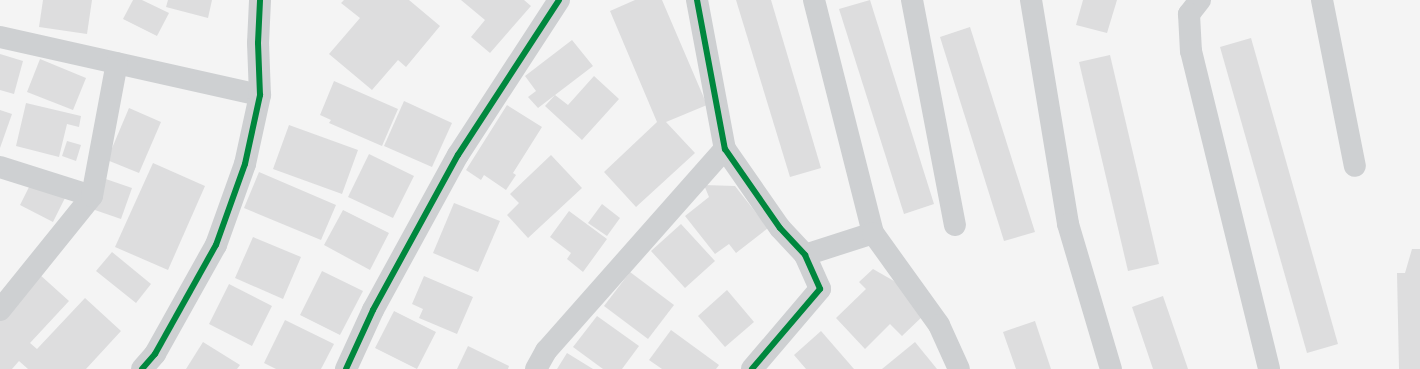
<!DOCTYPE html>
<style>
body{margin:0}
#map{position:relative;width:1420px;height:369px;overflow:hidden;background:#f4f4f4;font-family:Quicksand,sans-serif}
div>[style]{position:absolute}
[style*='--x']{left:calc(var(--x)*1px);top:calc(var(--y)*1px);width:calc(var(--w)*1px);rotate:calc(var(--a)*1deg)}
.building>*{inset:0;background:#ddddde}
.minor>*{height:22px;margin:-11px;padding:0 11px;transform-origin:11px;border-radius:11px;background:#ced0d2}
.cycleway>*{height:6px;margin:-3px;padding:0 3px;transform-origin:3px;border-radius:3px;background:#00873e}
span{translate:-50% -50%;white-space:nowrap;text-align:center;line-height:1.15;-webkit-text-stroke:3px #fff;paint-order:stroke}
</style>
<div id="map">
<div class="building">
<div style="clip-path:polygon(43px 0,92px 0,87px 34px,39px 27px)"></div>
<div style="clip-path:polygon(133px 0,142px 0,169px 13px,157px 36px,123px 19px)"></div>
<div style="clip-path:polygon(168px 0,212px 0,208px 18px,166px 7px)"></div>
<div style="clip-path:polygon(344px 0,409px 0,440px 26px,406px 67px,398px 60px,372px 90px,329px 54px,360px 18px,341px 3px)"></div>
<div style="clip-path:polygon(461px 0,524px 0,531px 6px,490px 53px,471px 37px,485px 20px)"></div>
<div style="clip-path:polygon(635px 0,662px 0,707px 105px,666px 122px,695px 153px,636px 207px,604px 172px,657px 122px,610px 11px)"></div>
<div style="clip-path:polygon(736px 0,771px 0,821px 168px,790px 177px)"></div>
<div style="clip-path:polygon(870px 0,934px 204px,904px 214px,839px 9px)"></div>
<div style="clip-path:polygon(1083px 0,1117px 0,1107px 33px,1076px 25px)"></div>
<div style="clip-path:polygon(970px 27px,1035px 232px,1004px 241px,940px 37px)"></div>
<div style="clip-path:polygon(1251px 38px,1338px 344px,1307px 353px,1220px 47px)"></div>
<div style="clip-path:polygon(572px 40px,593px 66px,555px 95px,568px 105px,594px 76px,619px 99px,582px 140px,545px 106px,555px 95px,538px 108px,528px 97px,536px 91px,525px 76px)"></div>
<div style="clip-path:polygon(0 54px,23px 61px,14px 94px,0 90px)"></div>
<div style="clip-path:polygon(1110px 55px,1159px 264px,1128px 271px,1079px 62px)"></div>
<div style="clip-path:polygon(40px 59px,86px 78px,73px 110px,27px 92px)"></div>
<div style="clip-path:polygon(334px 81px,398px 109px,382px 146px,329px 123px,331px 120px,320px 115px)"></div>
<div style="clip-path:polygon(404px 101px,452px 123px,432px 167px,384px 146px)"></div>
<div style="clip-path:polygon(26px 103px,81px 116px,79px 127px,67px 124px,59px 157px,16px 146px)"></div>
<div style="clip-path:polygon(507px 105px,542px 127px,513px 173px,516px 175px,506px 190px,484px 175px,481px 180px,466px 170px)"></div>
<div style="clip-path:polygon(129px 108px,161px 122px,139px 173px,107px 160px)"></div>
<div style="clip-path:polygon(0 110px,12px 114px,0 148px)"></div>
<div style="clip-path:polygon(289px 125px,358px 150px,342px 194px,273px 169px)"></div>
<div style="clip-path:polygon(67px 141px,81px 145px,76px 161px,62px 156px)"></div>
<div style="clip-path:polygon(369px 154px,414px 176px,393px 218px,348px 197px)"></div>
<div style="clip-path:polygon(551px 155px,582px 188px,528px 238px,507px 215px,519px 203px,510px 194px)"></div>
<div style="clip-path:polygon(153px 163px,205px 186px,168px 270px,115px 247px)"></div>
<div style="clip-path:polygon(259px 172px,336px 205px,321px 240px,244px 208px)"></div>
<div style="clip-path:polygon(36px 173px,69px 190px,53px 222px,20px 205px)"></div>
<div style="clip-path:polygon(100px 177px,132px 188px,121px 219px,89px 208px)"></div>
<div style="clip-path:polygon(704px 185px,735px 186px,768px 228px,736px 253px,729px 244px,715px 254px,685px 216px,709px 197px)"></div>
<div style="clip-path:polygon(454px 203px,500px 221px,478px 272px,433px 253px)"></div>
<div style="clip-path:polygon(602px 204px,620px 218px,607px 236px,588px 223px)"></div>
<div style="clip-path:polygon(343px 210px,389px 233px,370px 270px,324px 245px)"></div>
<div style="clip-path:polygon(569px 211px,607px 239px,583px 272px,567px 259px,571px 253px,550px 237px)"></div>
<div style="clip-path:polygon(681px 224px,715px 261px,685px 288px,651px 251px)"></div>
<div style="clip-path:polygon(253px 237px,301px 257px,283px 299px,235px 278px)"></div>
<div style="clip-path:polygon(1412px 249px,1420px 249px,1420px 369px,1399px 369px,1397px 273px,1405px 273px)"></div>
<div style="clip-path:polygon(112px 252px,151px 284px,136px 303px,96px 271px)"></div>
<div style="clip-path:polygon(873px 269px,894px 281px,925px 314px,902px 336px,890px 324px,865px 349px,836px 318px,866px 289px,859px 282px)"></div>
<div style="clip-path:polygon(322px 271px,363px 291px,340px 335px,300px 315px)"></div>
<div style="clip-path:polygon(630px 272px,674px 305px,648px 339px,604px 306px)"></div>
<div style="clip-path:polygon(39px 274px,69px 301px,30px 343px,37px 349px,85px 298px,121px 331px,86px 369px,28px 369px,19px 361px,12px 369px,0 369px,0 316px)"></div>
<div style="clip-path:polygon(424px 276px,473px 297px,457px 334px,419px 318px,423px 309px,412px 304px)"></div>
<div style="clip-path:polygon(229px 284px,272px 306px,252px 346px,209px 324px)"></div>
<div style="clip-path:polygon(727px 290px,754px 322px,725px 347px,698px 316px)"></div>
<div style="clip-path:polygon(1163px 296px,1188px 369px,1153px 369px,1132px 307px)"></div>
<div style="clip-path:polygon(394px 311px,436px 332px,417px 369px,375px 348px)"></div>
<div style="clip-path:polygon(597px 316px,639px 346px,622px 369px,603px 369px,573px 347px)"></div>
<div style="clip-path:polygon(285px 320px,334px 344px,321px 369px,276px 369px,264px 363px)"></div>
<div style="clip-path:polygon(1035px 321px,1051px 369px,1016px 369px,1003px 332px)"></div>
<div style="clip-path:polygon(671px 330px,719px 365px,716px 369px,662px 369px,649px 360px)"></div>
<div style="clip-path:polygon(821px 331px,854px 369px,806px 369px,794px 355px)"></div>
<div style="clip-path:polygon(203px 342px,240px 365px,237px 369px,186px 369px)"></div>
<div style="clip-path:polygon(915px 342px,937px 369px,882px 369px)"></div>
<div style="clip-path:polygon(468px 346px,509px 366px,508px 369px,457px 369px)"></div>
<div style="clip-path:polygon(567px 353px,593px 369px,557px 369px)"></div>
</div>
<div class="minor">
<div style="--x:697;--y:0;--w:152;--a:79.4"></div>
<div style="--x:725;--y:149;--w:96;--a:55.2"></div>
<div style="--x:780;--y:228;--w:37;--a:47"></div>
<div style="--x:805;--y:255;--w:37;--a:66"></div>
<div style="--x:820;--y:289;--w:105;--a:130.4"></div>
<div style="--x:814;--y:0;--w:240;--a:75.8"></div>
<div style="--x:912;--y:0;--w:229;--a:79.2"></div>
<div style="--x:1031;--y:0;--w:227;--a:80.6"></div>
<div style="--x:1068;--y:224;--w:151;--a:73.5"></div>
<div style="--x:1200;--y:0;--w:18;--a:128"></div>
<div style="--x:1189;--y:14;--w:37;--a:87"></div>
<div style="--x:1191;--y:51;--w:327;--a:76.2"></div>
<div style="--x:1322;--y:0;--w:169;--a:78.8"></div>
<div style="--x:0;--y:37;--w:266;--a:12.6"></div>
<div style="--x:0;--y:167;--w:96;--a:17.5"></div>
<div style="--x:805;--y:255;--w:71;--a:-17.9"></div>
<div style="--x:873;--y:233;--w:113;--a:54.3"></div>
<div style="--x:939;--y:325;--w:48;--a:65.6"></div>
<div style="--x:0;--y:310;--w:146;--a:-51.1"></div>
<div style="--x:92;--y:196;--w:135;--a:-79.4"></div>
<div style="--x:142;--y:369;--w:20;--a:-49"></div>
<div style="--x:155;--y:354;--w:125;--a:-60.8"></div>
<div style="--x:216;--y:245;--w:86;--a:-70.3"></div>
<div style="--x:245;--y:164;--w:71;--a:-77.7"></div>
<div style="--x:260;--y:95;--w:52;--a:-92.2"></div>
<div style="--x:258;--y:43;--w:43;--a:-87.3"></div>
<div style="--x:346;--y:369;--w:65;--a:-65.4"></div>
<div style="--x:373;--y:310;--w:177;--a:-61.3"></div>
<div style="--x:458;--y:155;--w:185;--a:-56.9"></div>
<div style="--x:536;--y:369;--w:21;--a:-61"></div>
<div style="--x:546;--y:351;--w:270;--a:-48.5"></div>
</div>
<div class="cycleway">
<div style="--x:697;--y:0;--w:152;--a:79.4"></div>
<div style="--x:725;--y:149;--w:96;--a:55.2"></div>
<div style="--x:780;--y:228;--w:37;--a:47"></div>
<div style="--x:805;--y:255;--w:37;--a:66"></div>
<div style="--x:820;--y:289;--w:105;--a:130.4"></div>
<div style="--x:142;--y:369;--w:20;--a:-49"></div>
<div style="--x:155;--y:354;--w:125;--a:-60.8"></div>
<div style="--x:216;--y:245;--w:86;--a:-70.3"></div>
<div style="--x:245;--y:164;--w:71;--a:-77.7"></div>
<div style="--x:260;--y:95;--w:52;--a:-92.2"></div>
<div style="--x:258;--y:43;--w:43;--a:-87.3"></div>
<div style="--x:346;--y:369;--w:65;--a:-65.4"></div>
<div style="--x:373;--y:310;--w:177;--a:-61.3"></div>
<div style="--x:458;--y:155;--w:185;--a:-56.9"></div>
</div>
</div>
